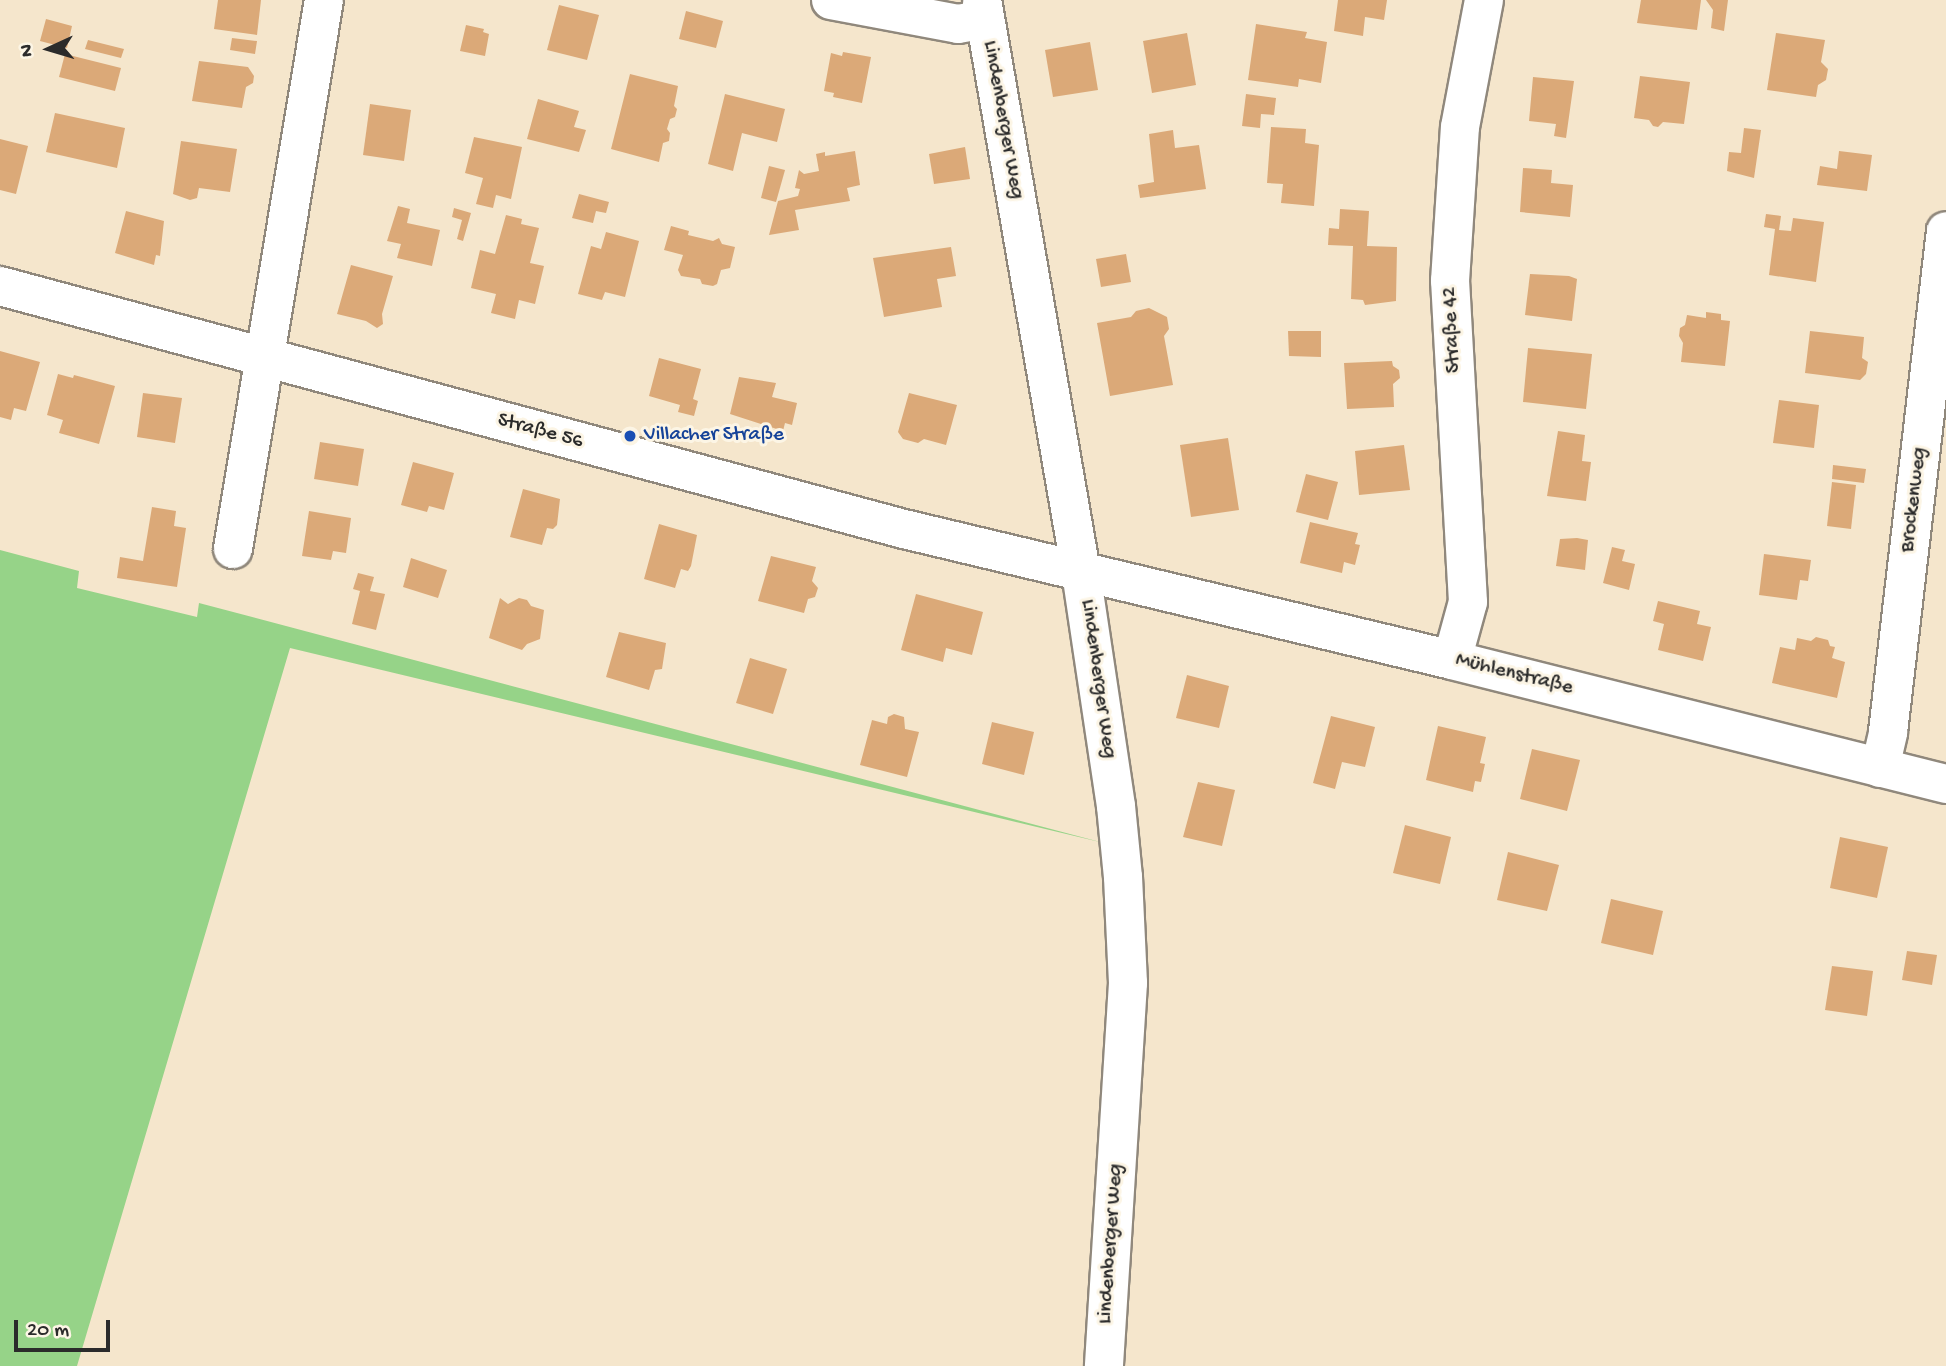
<!DOCTYPE html>
<meta charset="utf-8">
<style>
body{margin:0}
#map{position:relative;width:1946px;height:1366px;overflow:hidden;background:#f5e6cc;font-family:"Gochi Hand",sans-serif}
div>[style]{position:absolute}
[style*='--x']{left:calc(var(--x)*1px);top:calc(var(--y)*1px);width:calc(var(--w)*1px);rotate:calc(var(--a)*1deg)}
.green>*{inset:0;background:#96d388}
.building>*{inset:0;background:#dba978}
.roads{filter:drop-shadow(2px 0 #90887c) drop-shadow(-2px 0 #90887c) drop-shadow(0 2px #90887c) drop-shadow(0 -2px #90887c)}
.minor>*{height:38px;margin:-19px;padding:0 19px;transform-origin:19px;border-radius:19px;background:#fff}
.dots>*{width:19px;height:19px;translate:-50% -50%;box-sizing:border-box;border:4px solid #fcf5e5;border-radius:50%}
span{translate:-50% -50%;white-space:nowrap;text-align:center;line-height:1.15;-webkit-text-stroke:6px #fcf5e5;paint-order:stroke}
.street-label{font-size:21px;color:#2b2b2b}
.transit-label{font-size:21px;color:#164399}
.left{translate:0 -50%;text-align:left}
.north{position:absolute;left:14px;top:14px;width:70px;height:70px;-webkit-text-stroke:5px #fcf5e5;paint-order:stroke;rotate:266deg;font-size:19px;font-weight:700;line-height:28px;text-align:center;color:#2b2b2b}
.north::after{content:'';display:block;margin:auto;width:24px;height:32px;background:#2b2b2b;clip-path:polygon(50% 0,100% 100%,50% 72%,0 100%)}
.scale{position:absolute;left:14px;top:1320px;width:96px;height:32px;box-sizing:border-box;border:4px solid #2b2b2b;border-top:0;padding-left:9px;font-size:21px;line-height:24px;white-space:nowrap;color:#2b2b2b;-webkit-text-stroke:5px #fcf5e5;paint-order:stroke}
</style>
<div id="map">
<div class="green">
<div style="clip-path:polygon(0 550px,79px 571px,77px 588px,197px 617px,199px 603px,1104px 843px,290px 648px,77px 1366px,0 1366px)"></div>
</div>
<div class="building">
<div style="clip-path:polygon(218px 0,261px 0,257px 35px,214px 29px)"></div>
<div style="clip-path:polygon(1338px 0,1387px 0,1384px 20px,1365px 17px,1363px 36px,1334px 31px)"></div>
<div style="clip-path:polygon(1641px 0,1701px 0,1697px 30px,1637px 23px)"></div>
<div style="clip-path:polygon(1706px 0,1728px 0,1724px 31px,1711px 28px,1713px 10px)"></div>
<div style="clip-path:polygon(559px 5px,599px 15px,587px 60px,547px 50px)"></div>
<div style="clip-path:polygon(686px 11px,723px 21px,716px 48px,679px 39px)"></div>
<div style="clip-path:polygon(46px 19px,72px 26px,67px 48px,40px 41px)"></div>
<div style="clip-path:polygon(1256px 24px,1307px 32px,1305px 38px,1327px 42px,1321px 83px,1299px 79px,1298px 87px,1248px 80px)"></div>
<div style="clip-path:polygon(466px 25px,484px 29px,483px 32px,489px 34px,485px 56px,460px 51px)"></div>
<div style="clip-path:polygon(1187px 33px,1196px 85px,1152px 93px,1143px 41px)"></div>
<div style="clip-path:polygon(1776px 33px,1825px 40px,1821px 62px,1828px 69px,1826px 80px,1818px 85px,1816px 97px,1767px 90px)"></div>
<div style="clip-path:polygon(232px 38px,257px 41px,255px 54px,230px 50px)"></div>
<div style="clip-path:polygon(88px 40px,124px 49px,121px 58px,85px 49px)"></div>
<div style="clip-path:polygon(1090px 42px,1098px 90px,1053px 97px,1045px 50px)"></div>
<div style="clip-path:polygon(843px 52px,871px 57px,862px 103px,833px 97px,834px 93px,824px 91px,831px 53px,842px 56px)"></div>
<div style="clip-path:polygon(65px 54px,121px 68px,115px 91px,59px 77px)"></div>
<div style="clip-path:polygon(199px 61px,248px 67px,254px 76px,253px 83px,246px 87px,242px 108px,192px 101px)"></div>
<div style="clip-path:polygon(630px 74px,678px 86px,674px 106px,677px 109px,675px 117px,670px 119px,667px 129px,670px 133px,669px 141px,663px 143px,659px 162px,611px 149px)"></div>
<div style="clip-path:polygon(1640px 76px,1690px 82px,1684px 124px,1663px 122px,1658px 127px,1653px 126px,1649px 120px,1634px 118px)"></div>
<div style="clip-path:polygon(1533px 77px,1574px 81px,1566px 138px,1554px 136px,1556px 124px,1529px 121px)"></div>
<div style="clip-path:polygon(725px 94px,785px 109px,777px 142px,742px 133px,733px 171px,708px 164px)"></div>
<div style="clip-path:polygon(1246px 94px,1276px 98px,1274px 115px,1261px 114px,1260px 128px,1242px 126px)"></div>
<div style="clip-path:polygon(538px 99px,579px 111px,574px 127px,586px 130px,579px 152px,527px 139px)"></div>
<div style="clip-path:polygon(370px 104px,411px 110px,404px 161px,363px 155px)"></div>
<div style="clip-path:polygon(55px 113px,125px 128px,117px 168px,46px 152px)"></div>
<div style="clip-path:polygon(1271px 127px,1306px 129px,1305px 143px,1319px 145px,1314px 206px,1281px 203px,1283px 184px,1267px 183px)"></div>
<div style="clip-path:polygon(1744px 128px,1761px 130px,1754px 178px,1727px 171px,1729px 152px,1741px 153px)"></div>
<div style="clip-path:polygon(1173px 130px,1175px 148px,1199px 145px,1206px 189px,1140px 198px,1138px 185px,1154px 182px,1149px 134px)"></div>
<div style="clip-path:polygon(474px 137px,522px 147px,511px 199px,496px 195px,493px 208px,476px 204px,483px 178px,465px 173px)"></div>
<div style="clip-path:polygon(0 139px,28px 146px,16px 194px,0 190px)"></div>
<div style="clip-path:polygon(181px 141px,237px 149px,230px 192px,199px 188px,197px 198px,190px 200px,173px 194px)"></div>
<div style="clip-path:polygon(965px 147px,970px 179px,934px 184px,929px 154px)"></div>
<div style="clip-path:polygon(855px 151px,860px 185px,847px 188px,850px 201px,795px 210px,799px 230px,769px 235px,778px 201px,798px 196px,800px 189px,795px 188px,799px 170px,804px 174px,819px 171px,816px 154px,825px 152px,825px 156px)"></div>
<div style="clip-path:polygon(1839px 151px,1872px 155px,1867px 191px,1817px 185px,1820px 166px,1837px 169px)"></div>
<div style="clip-path:polygon(769px 166px,785px 170px,776px 202px,761px 198px)"></div>
<div style="clip-path:polygon(1523px 168px,1552px 170px,1551px 183px,1573px 185px,1570px 217px,1520px 212px)"></div>
<div style="clip-path:polygon(579px 194px,609px 202px,606px 213px,596px 211px,593px 223px,572px 218px)"></div>
<div style="clip-path:polygon(398px 206px,410px 209px,407px 223px,440px 230px,432px 266px,397px 258px,401px 244px,387px 241px)"></div>
<div style="clip-path:polygon(454px 208px,471px 213px,463px 241px,457px 239px,462px 220px,452px 217px)"></div>
<div style="clip-path:polygon(1340px 209px,1369px 211px,1367px 246px,1397px 247px,1396px 301px,1365px 305px,1363px 300px,1351px 299px,1353px 246px,1328px 245px,1329px 228px,1339px 229px)"></div>
<div style="clip-path:polygon(126px 211px,164px 221px,160px 256px,156px 255px,154px 265px,115px 253px)"></div>
<div style="clip-path:polygon(1766px 214px,1781px 216px,1779px 230px,1791px 231px,1793px 218px,1824px 222px,1816px 282px,1769px 275px,1775px 229px,1764px 227px)"></div>
<div style="clip-path:polygon(506px 215px,522px 219px,521px 224px,539px 228px,530px 263px,544px 266px,535px 304px,519px 300px,515px 319px,491px 313px,496px 294px,471px 288px,480px 250px,495px 254px)"></div>
<div style="clip-path:polygon(671px 226px,689px 231px,688px 235px,713px 241px,719px 238px,722px 244px,735px 247px,730px 268px,721px 270px,717px 284px,713px 286px,702px 284px,700px 279px,681px 276px,678px 270px,683px 255px,664px 250px)"></div>
<div style="clip-path:polygon(606px 232px,639px 241px,625px 297px,605px 292px,602px 300px,578px 294px,591px 246px,601px 249px)"></div>
<div style="clip-path:polygon(951px 247px,956px 276px,937px 279px,942px 307px,884px 317px,873px 258px)"></div>
<div style="clip-path:polygon(1126px 254px,1131px 282px,1101px 287px,1096px 259px)"></div>
<div style="clip-path:polygon(351px 265px,393px 276px,382px 314px,383px 324px,377px 328px,366px 321px,337px 314px)"></div>
<div style="clip-path:polygon(1530px 274px,1569px 276px,1577px 279px,1572px 321px,1525px 315px)"></div>
<div style="clip-path:polygon(1149px 308px,1167px 317px,1169px 329px,1164px 336px,1173px 385px,1110px 396px,1097px 323px,1131px 317px,1136px 311px)"></div>
<div style="clip-path:polygon(1706px 312px,1721px 314px,1721px 320px,1730px 321px,1725px 366px,1681px 362px,1683px 343px,1679px 336px,1680px 328px,1685px 325px,1687px 315px,1706px 318px)"></div>
<div style="clip-path:polygon(1288px 331px,1321px 331px,1321px 357px,1289px 356px)"></div>
<div style="clip-path:polygon(1810px 331px,1864px 337px,1862px 358px,1868px 362px,1866px 374px,1860px 380px,1805px 373px)"></div>
<div style="clip-path:polygon(1528px 348px,1592px 354px,1586px 409px,1523px 402px)"></div>
<div style="clip-path:polygon(0 351px,40px 362px,26px 411px,14px 408px,11px 420px,0 417px)"></div>
<div style="clip-path:polygon(659px 358px,701px 369px,693px 399px,698px 401px,694px 416px,678px 412px,680px 405px,649px 396px)"></div>
<div style="clip-path:polygon(1392px 361px,1393px 366px,1399px 370px,1400px 378px,1393px 384px,1394px 407px,1347px 409px,1344px 363px)"></div>
<div style="clip-path:polygon(58px 374px,73px 378px,74px 375px,115px 386px,99px 444px,59px 433px,63px 420px,47px 415px)"></div>
<div style="clip-path:polygon(739px 377px,776px 383px,772px 397px,797px 403px,792px 425px,785px 423px,783px 431px,730px 414px)"></div>
<div style="clip-path:polygon(143px 393px,182px 398px,175px 443px,137px 437px)"></div>
<div style="clip-path:polygon(909px 393px,957px 405px,946px 445px,924px 439px,918px 443px,903px 439px,898px 432px)"></div>
<div style="clip-path:polygon(1779px 400px,1819px 405px,1814px 448px,1773px 443px)"></div>
<div style="clip-path:polygon(1558px 431px,1585px 435px,1582px 461px,1591px 462px,1586px 501px,1547px 496px)"></div>
<div style="clip-path:polygon(1228px 438px,1239px 510px,1191px 517px,1180px 445px)"></div>
<div style="clip-path:polygon(320px 442px,364px 449px,358px 486px,314px 479px)"></div>
<div style="clip-path:polygon(1404px 445px,1410px 490px,1359px 495px,1355px 451px)"></div>
<div style="clip-path:polygon(413px 462px,454px 473px,444px 510px,429px 506px,427px 512px,401px 505px)"></div>
<div style="clip-path:polygon(1833px 465px,1866px 469px,1864px 483px,1832px 479px)"></div>
<div style="clip-path:polygon(1306px 474px,1338px 482px,1328px 520px,1296px 512px)"></div>
<div style="clip-path:polygon(1832px 482px,1856px 485px,1851px 529px,1827px 526px)"></div>
<div style="clip-path:polygon(523px 489px,560px 499px,557px 525px,553px 529px,547px 528px,542px 545px,510px 537px)"></div>
<div style="clip-path:polygon(152px 507px,176px 511px,174px 526px,186px 528px,177px 587px,117px 578px,120px 557px,143px 561px)"></div>
<div style="clip-path:polygon(309px 511px,351px 518px,346px 553px,333px 551px,331px 560px,302px 556px)"></div>
<div style="clip-path:polygon(1310px 522px,1358px 533px,1355px 544px,1360px 545px,1355px 565px,1344px 562px,1342px 573px,1300px 563px)"></div>
<div style="clip-path:polygon(659px 524px,697px 535px,691px 566px,688px 571px,681px 569px,675px 588px,644px 579px)"></div>
<div style="clip-path:polygon(1577px 538px,1588px 540px,1585px 570px,1556px 566px,1560px 539px)"></div>
<div style="clip-path:polygon(1612px 547px,1625px 550px,1622px 561px,1635px 564px,1629px 590px,1603px 583px)"></div>
<div style="clip-path:polygon(1764px 554px,1811px 560px,1808px 581px,1800px 580px,1797px 600px,1759px 595px)"></div>
<div style="clip-path:polygon(771px 556px,816px 567px,812px 581px,818px 588px,815px 597px,808px 599px,804px 613px,758px 601px)"></div>
<div style="clip-path:polygon(411px 558px,447px 570px,438px 598px,403px 587px)"></div>
<div style="clip-path:polygon(358px 573px,374px 577px,370px 591px,385px 594px,376px 630px,352px 624px,360px 591px,353px 589px)"></div>
<div style="clip-path:polygon(916px 594px,983px 612px,972px 655px,946px 648px,943px 662px,901px 650px)"></div>
<div style="clip-path:polygon(500px 598px,508px 604px,519px 598px,527px 600px,531px 606px,544px 610px,540px 639px,527px 644px,522px 650px,489px 638px)"></div>
<div style="clip-path:polygon(1658px 601px,1700px 611px,1697px 624px,1711px 627px,1703px 661px,1658px 650px,1664px 624px,1653px 621px)"></div>
<div style="clip-path:polygon(619px 632px,666px 643px,662px 669px,655px 670px,649px 690px,606px 677px)"></div>
<div style="clip-path:polygon(1816px 637px,1828px 640px,1830px 646px,1835px 647px,1832px 658px,1845px 662px,1837px 698px,1772px 683px,1780px 647px,1795px 650px,1797px 638px,1811px 641px)"></div>
<div style="clip-path:polygon(750px 658px,787px 669px,773px 714px,736px 703px)"></div>
<div style="clip-path:polygon(1187px 675px,1229px 686px,1219px 728px,1176px 718px)"></div>
<div style="clip-path:polygon(894px 714px,904px 717px,905px 729px,919px 732px,907px 777px,860px 765px,872px 720px,887px 724px,888px 717px)"></div>
<div style="clip-path:polygon(1331px 716px,1375px 727px,1365px 767px,1342px 762px,1335px 789px,1313px 783px)"></div>
<div style="clip-path:polygon(992px 722px,1034px 732px,1024px 775px,982px 764px)"></div>
<div style="clip-path:polygon(1438px 726px,1486px 737px,1480px 763px,1485px 764px,1481px 782px,1475px 781px,1473px 792px,1426px 780px)"></div>
<div style="clip-path:polygon(1532px 749px,1580px 760px,1567px 811px,1520px 799px)"></div>
<div style="clip-path:polygon(1198px 782px,1235px 790px,1222px 846px,1183px 837px)"></div>
<div style="clip-path:polygon(1405px 825px,1451px 837px,1440px 884px,1393px 873px)"></div>
<div style="clip-path:polygon(1840px 837px,1888px 847px,1877px 898px,1830px 888px)"></div>
<div style="clip-path:polygon(1508px 852px,1559px 865px,1547px 911px,1497px 900px)"></div>
<div style="clip-path:polygon(1611px 899px,1663px 911px,1653px 955px,1601px 943px)"></div>
<div style="clip-path:polygon(1907px 951px,1937px 955px,1932px 985px,1902px 980px)"></div>
<div style="clip-path:polygon(1832px 966px,1873px 971px,1867px 1016px,1825px 1010px)"></div>
</div>
<div class="roads">
<div class="minor">
<div style="--x:831;--y:0;--w:129;--a:10.7"></div>
<div style="--x:958;--y:24;--w:27;--a:-10"></div>
<div style="--x:982;--y:0;--w:581;--a:80.18"></div>
<div style="--x:1081;--y:572;--w:237;--a:81.5"></div>
<div style="--x:1116;--y:806;--w:71;--a:84.4"></div>
<div style="--x:1123;--y:877;--w:106;--a:87.3"></div>
<div style="--x:1128;--y:983;--w:384;--a:93.6"></div>
<div style="--x:0;--y:286;--w:936;--a:15.05"></div>
<div style="--x:904;--y:529;--w:563;--a:13.44"></div>
<div style="--x:1452;--y:660;--w:509;--a:14.09"></div>
<div style="--x:233;--y:549;--w:556;--a:-80.59"></div>
<div style="--x:1452;--y:660;--w:60;--a:-74.6"></div>
<div style="--x:1468;--y:602;--w:322;--a:-93.2"></div>
<div style="--x:1450;--y:281;--w:154;--a:-86.3"></div>
<div style="--x:1460;--y:127;--w:129;--a:-79.3"></div>
<div style="--x:1880;--y:768;--w:37;--a:-77"></div>
<div style="--x:1888;--y:732;--w:504;--a:-83.4"></div>
</div>
</div>
<div class="dots">
<div style="left:630px;top:436px;background:#1a4fb4"></div>
</div>
<div class="street-label">
<span style="left:1002px;top:120px;rotate:80deg">Lindenberger Weg</span>
<span style="left:1453px;top:330px;rotate:-93deg">Straße 42</span>
<span style="left:540px;top:432px;rotate:15deg">Straße 56</span>
<span style="left:1915px;top:500px;rotate:-83deg">Brockenweg</span>
<span style="left:1514px;top:675px;rotate:14deg">Mühlenstraße</span>
<span style="left:1097px;top:679px;rotate:82deg">Lindenberger Weg</span>
<span style="left:1112px;top:1244px;rotate:-86deg">Lindenberger Weg</span>
</div>
<div class="transit-label">
<span class="left" style="left:644px;top:436px">Villacher Straße</span>
</div>
<div class="north">N</div>
<div class="scale">20 m</div>
</div>
